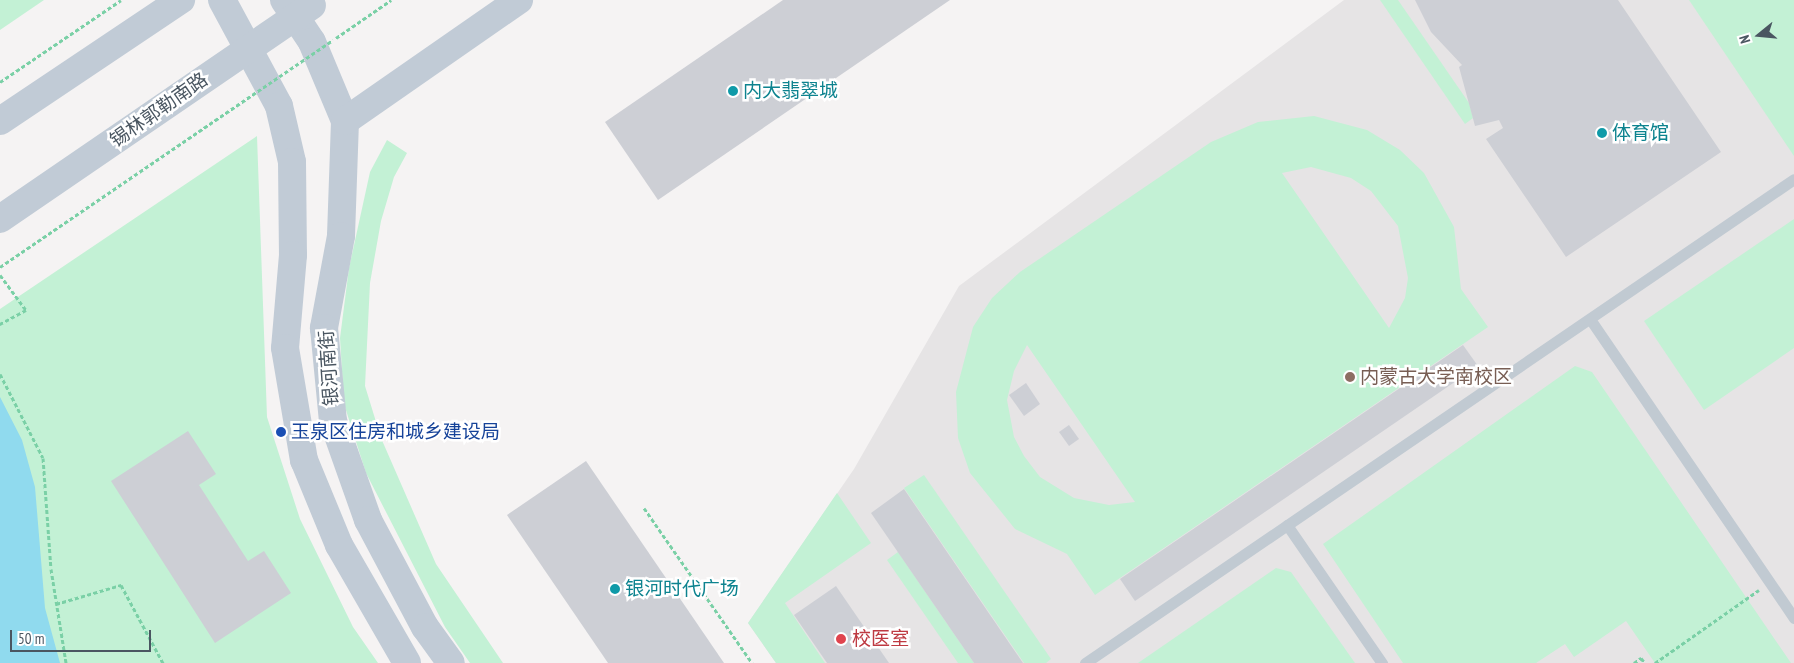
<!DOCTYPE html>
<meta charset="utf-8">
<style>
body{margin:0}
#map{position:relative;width:1794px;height:663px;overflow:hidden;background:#f5f3f3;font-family:"PT Sans Narrow","Noto Sans SC",sans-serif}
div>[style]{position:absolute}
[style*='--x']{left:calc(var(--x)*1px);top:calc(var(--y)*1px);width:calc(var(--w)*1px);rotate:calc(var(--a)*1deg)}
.education>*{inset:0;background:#e6e4e5}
.green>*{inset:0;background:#c3f1d5}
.water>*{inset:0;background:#90daee}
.building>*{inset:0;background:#cdcfd5}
.path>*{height:3px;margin-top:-1.5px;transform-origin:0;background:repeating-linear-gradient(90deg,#7ad0a6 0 4px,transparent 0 6.5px)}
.service>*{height:11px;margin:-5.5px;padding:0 5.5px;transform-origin:5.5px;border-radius:5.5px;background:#c1cad2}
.secondary>*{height:28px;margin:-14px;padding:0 14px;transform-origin:14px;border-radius:14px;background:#c1cbd6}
.path-bridge>*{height:3px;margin-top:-1.5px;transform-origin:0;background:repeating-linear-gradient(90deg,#7ad0a6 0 4px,transparent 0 6.5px)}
.secondary-bridge>*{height:28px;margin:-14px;padding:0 14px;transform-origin:14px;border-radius:14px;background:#c1cbd6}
.dots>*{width:14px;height:14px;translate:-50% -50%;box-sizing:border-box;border:2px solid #fff;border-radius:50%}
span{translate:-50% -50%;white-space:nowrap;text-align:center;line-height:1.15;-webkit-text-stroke:5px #fff;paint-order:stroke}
.culture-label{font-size:19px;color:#0d838f}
.left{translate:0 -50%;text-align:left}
.street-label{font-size:19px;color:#4a5661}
.education-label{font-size:19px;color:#785e54}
.transit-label{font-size:19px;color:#164399}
.health-label{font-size:19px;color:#be3a42}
.north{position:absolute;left:1734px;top:10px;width:50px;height:50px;-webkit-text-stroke:4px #fff;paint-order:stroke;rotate:253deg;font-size:14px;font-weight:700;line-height:20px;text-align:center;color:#4a5661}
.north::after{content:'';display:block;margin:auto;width:18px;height:22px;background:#4a5661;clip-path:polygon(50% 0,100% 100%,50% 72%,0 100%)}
.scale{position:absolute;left:10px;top:630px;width:141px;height:22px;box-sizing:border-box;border:2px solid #4a5661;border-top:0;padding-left:6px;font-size:15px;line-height:18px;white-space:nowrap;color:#4a5661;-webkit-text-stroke:4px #fff;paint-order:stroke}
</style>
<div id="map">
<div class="education">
<div style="clip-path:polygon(1344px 0,1794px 0,1794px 663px,776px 663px,748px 623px,854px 469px,959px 286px)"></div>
</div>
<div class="green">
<div style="clip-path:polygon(0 0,44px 0,0 30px)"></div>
<div style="clip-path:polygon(1380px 0,1398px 0,1469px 103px,1473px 118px,1465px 124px)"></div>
<div style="clip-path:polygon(1689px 0,1794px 0,1794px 156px)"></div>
<div style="clip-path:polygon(evenodd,1314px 116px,1367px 130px,1400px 150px,1424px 173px,1454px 227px,1461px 289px,1488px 327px,1095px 595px,1067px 554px,1015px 529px,970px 473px,958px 438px,956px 392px,973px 327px,992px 298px,1020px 272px,1211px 142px,1258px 122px,1314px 116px,1311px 167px,1351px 178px,1371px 191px,1398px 226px,1408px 278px,1405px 298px,1389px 328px,1282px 173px,1311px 167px,1314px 116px,1027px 345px,1135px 502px,1109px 505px,1074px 498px,1040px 477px,1024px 456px,1014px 437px,1007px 400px,1014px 371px,1027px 345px)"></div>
<div style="clip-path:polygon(257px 136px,267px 417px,300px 519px,353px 627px,378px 663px,0 663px,0 309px)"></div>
<div style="clip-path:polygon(387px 140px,407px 153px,394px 177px,381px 221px,370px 283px,365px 386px,381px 438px,436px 564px,503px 663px,470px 663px,445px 627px,366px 473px,344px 404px,340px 338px,349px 268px,370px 172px)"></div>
<div style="clip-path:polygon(1794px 219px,1794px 348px,1704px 410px,1644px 321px)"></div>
<div style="clip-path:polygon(1575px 366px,1592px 372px,1791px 663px,1655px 663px,1626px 621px,1574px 657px,1565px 644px,1536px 663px,1403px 663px,1323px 544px)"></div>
<div style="clip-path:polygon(924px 475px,1051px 659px,1046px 663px,1024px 663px,904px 488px)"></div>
<div style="clip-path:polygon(837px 493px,871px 543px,785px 603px,825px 663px,776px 663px,748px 623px)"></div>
<div style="clip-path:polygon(898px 552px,974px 663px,958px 663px,887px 560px)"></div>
<div style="clip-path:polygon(1276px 568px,1291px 572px,1355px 663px,1138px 663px)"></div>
</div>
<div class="water">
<div style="clip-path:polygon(0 397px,22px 440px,35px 487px,45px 608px,60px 663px,0 663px)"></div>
</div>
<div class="building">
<div style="clip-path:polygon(783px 0,950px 0,658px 200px,605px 122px)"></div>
<div style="clip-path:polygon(1415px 0,1618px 0,1721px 152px,1566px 257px,1486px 139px,1503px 128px,1499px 120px,1475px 126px,1459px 67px,1462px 65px,1431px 32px)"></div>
<div style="clip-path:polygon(1463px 345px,1478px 366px,1135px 601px,1120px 579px)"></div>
<div style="clip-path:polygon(1026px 383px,1040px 404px,1024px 416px,1009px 395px)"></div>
<div style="clip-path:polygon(1069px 425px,1079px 439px,1069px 446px,1059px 432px)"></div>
<div style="clip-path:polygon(188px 431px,216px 474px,199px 485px,248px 561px,264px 551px,291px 593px,215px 643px,111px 481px)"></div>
<div style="clip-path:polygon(586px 461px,724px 663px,608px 663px,507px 515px)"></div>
<div style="clip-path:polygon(904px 489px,1023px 663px,974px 663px,871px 513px)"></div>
<div style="clip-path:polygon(836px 586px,889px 663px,827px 663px,794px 615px)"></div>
</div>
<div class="path">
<div style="--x:336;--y:38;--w:67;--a:-34.6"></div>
<div style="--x:0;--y:82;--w:146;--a:-34.1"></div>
<div style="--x:0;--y:275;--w:44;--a:53.4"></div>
<div style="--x:26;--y:310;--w:30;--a:152"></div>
<div style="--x:0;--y:374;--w:94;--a:62.9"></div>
<div style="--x:43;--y:458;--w:111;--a:85.9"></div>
<div style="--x:51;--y:569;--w:95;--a:80.9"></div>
<div style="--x:644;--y:508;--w:189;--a:55.1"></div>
<div style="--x:56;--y:604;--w:68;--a:-16.3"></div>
<div style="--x:121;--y:585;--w:89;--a:61.7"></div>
<div style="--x:1634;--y:663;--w:9;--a:-36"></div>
<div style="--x:1641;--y:658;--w:6;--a:51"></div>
<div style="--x:1655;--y:663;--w:127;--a:-35.1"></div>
</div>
<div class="service">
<div style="--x:1590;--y:319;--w:362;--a:55.7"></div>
<div style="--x:1287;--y:525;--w:168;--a:55.5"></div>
<div style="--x:1085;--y:663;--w:858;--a:-34.32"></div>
</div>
<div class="secondary">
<div style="--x:222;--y:0;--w:120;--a:61.7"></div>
<div style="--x:279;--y:106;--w:57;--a:76.9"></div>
<div style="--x:292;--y:162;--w:93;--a:89.4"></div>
<div style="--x:293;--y:255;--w:93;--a:94.9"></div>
<div style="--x:285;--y:348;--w:114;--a:80.4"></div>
<div style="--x:304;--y:460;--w:92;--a:67.6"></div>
<div style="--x:339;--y:545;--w:136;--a:60"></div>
<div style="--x:284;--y:0;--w:50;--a:56.3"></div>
<div style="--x:312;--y:42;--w:86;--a:67.3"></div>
<div style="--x:345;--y:121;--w:115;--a:92"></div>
<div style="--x:341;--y:236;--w:94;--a:100.5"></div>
<div style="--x:324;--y:328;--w:93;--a:84.5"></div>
<div style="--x:333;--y:421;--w:105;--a:70.5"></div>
<div style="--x:368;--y:520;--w:121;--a:62"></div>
<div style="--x:425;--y:627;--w:44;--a:54.2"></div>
<div style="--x:0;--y:121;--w:218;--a:-33.8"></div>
<div style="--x:345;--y:121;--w:212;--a:-34.8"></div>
</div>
<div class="path-bridge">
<div style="--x:0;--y:267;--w:403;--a:-34.3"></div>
</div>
<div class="secondary-bridge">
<div style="--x:0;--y:219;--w:378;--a:-34.4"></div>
</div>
<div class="dots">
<div style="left:733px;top:91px;background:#0f9aa8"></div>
<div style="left:1602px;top:133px;background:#0f9aa8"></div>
<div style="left:1350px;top:377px;background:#8d6e63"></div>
<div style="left:281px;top:432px;background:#1a4fb4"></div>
<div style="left:615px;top:589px;background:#0f9aa8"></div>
<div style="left:841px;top:639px;background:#e0444e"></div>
</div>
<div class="culture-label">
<span class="left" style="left:743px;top:91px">内大翡翠城</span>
<span class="left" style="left:1612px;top:133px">体育馆</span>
<span class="left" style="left:625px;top:589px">银河时代广场</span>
</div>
<div class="street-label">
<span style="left:159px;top:110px;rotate:-35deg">锡林郭勒南路</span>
<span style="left:329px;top:368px;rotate:-94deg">银河南街</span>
</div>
<div class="education-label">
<span class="left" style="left:1360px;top:377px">内蒙古大学南校区</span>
</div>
<div class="transit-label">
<span class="left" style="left:291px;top:432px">玉泉区住房和城乡建设局</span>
</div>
<div class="health-label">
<span class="left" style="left:852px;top:639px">校医室</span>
</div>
<div class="north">N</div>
<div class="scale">50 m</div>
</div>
